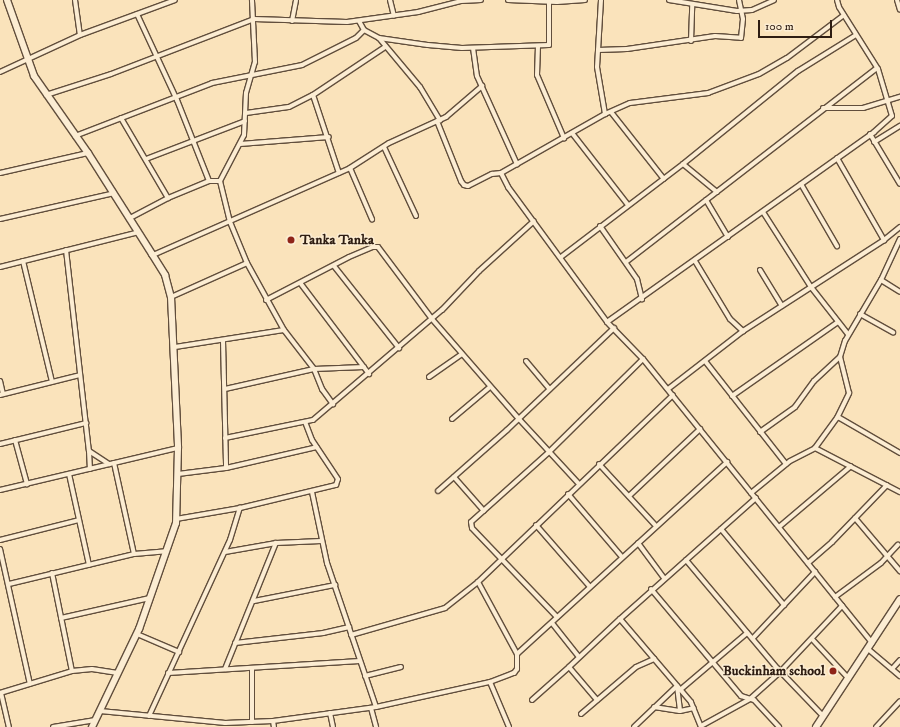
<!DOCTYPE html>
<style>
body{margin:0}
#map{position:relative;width:900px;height:727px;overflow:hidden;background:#fae3bb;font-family:"IM FELL DW Pica",serif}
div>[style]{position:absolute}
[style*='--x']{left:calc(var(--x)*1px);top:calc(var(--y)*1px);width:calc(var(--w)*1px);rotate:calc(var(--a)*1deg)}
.roads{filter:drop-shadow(1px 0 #614e3c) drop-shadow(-1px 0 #614e3c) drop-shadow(0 1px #614e3c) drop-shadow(0 -1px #614e3c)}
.street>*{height:4px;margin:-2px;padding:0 2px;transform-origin:2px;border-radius:2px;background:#fcedd3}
.secondary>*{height:6px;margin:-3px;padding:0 3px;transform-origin:3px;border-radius:3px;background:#fcedd3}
.dots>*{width:11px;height:11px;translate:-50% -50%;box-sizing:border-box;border:2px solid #fcedd3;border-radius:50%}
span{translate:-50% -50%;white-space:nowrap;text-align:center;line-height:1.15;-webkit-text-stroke:3px #fcedd3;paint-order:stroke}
.poi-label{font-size:14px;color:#2e1d12;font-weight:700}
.left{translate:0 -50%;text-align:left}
.right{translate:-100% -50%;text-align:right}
.scale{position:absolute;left:758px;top:20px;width:74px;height:18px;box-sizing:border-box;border:2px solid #2e1d12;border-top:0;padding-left:5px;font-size:12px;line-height:14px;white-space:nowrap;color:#2e1d12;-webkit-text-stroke:3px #fcedd3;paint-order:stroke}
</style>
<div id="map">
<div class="roads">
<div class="street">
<div style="--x:75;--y:0;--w:35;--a:82"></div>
<div style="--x:390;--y:0;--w:16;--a:76"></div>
<div style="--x:508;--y:0;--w:49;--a:2.3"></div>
<div style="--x:557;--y:2;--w:28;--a:-4"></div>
<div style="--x:601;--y:0;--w:67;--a:93.4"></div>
<div style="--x:597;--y:67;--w:48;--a:80.3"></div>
<div style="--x:669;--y:0;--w:69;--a:9.2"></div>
<div style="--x:737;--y:11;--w:15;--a:-4"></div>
<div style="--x:752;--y:10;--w:24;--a:-24"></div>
<div style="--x:897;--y:0;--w:10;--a:73"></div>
<div style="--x:137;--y:14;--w:95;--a:65.1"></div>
<div style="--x:177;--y:100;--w:87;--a:68.4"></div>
<div style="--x:292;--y:21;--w:21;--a:-79"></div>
<div style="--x:359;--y:21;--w:10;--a:61"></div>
<div style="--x:364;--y:30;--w:17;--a:28"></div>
<div style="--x:379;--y:38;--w:49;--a:8.1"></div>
<div style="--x:428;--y:45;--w:34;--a:5"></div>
<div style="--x:462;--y:48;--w:87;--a:-2"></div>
<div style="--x:549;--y:45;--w:45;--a:-90"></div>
<div style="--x:379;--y:38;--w:64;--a:50.1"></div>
<div style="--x:420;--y:87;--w:39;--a:59"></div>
<div style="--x:691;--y:41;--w:37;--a:-88"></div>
<div style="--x:538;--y:46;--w:29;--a:92"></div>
<div style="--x:537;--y:75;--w:69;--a:66.8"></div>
<div style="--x:473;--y:48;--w:28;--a:82"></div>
<div style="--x:477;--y:76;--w:97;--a:65.6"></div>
<div style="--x:598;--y:50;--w:29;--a:-2"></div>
<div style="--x:627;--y:49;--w:89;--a:-8.4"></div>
<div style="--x:715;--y:36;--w:26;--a:4"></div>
<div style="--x:741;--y:38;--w:19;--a:-84"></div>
<div style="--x:743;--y:19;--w:19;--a:-102"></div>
<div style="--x:0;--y:72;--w:88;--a:-24.8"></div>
<div style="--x:80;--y:35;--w:101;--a:-20.2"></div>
<div style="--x:46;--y:95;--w:68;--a:-17.9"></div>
<div style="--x:111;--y:74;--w:153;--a:-21"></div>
<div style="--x:254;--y:19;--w:93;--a:1.8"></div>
<div style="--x:347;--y:22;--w:72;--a:-8"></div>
<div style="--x:418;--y:12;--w:44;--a:-14.3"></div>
<div style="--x:461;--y:1;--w:20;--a:-3"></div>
<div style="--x:313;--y:95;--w:82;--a:71.6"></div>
<div style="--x:823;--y:108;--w:40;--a:0"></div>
<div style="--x:863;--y:108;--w:39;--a:-17"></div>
<div style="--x:611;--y:112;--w:85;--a:51.7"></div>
<div style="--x:246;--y:113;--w:43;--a:-7.9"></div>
<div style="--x:289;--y:107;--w:27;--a:-27"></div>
<div style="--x:313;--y:95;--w:87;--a:-33.7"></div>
<div style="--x:121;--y:118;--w:93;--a:59.6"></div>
<div style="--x:437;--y:121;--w:65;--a:68.2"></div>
<div style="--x:461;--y:181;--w:5;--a:53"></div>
<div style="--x:464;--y:185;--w:4;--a:14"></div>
<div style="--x:468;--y:186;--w:27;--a:-27"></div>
<div style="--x:492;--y:174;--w:9;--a:-6"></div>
<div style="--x:501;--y:173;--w:120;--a:-29.6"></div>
<div style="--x:605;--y:114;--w:27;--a:-24"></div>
<div style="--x:630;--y:103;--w:79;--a:-7.3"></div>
<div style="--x:708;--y:93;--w:54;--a:-20.4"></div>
<div style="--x:759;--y:74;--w:32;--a:-30"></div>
<div style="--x:787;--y:58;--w:71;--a:-37"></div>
<div style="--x:572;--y:133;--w:91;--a:52.1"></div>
<div style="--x:870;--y:134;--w:58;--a:59"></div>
<div style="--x:75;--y:136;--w:147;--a:-21.1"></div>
<div style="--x:212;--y:83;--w:92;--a:-11.3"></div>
<div style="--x:302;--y:65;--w:60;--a:-26.6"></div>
<div style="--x:356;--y:38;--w:11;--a:-45"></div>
<div style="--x:874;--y:142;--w:31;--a:-32"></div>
<div style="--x:240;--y:144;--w:89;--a:-4.5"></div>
<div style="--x:384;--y:147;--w:76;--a:65.1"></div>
<div style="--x:837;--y:158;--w:95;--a:60.2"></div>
<div style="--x:146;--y:159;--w:106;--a:-21"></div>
<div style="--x:683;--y:164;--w:44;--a:39.5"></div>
<div style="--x:350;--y:168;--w:56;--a:66.7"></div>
<div style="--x:0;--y:173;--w:90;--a:-12.8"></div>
<div style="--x:501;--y:173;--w:16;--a:63"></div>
<div style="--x:508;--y:187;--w:167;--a:53.7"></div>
<div style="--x:607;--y:322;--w:52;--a:45.8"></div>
<div style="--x:643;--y:359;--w:365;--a:51.1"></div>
<div style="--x:801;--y:184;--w:72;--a:59.9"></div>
<div style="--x:706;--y:200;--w:43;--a:59.3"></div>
<div style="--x:763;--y:212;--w:89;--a:57.4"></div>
<div style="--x:811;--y:287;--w:60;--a:51.8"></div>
<div style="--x:130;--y:218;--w:43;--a:-27.8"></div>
<div style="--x:168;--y:198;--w:44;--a:-22.5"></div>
<div style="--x:209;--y:181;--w:11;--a:0"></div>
<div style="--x:0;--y:219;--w:117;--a:-12.8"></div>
<div style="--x:600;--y:226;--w:65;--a:55.1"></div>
<div style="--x:637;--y:279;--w:21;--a:76"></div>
<div style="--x:66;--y:250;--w:202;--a:83.5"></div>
<div style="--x:89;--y:451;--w:24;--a:33"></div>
<div style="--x:153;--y:255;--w:215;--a:-23.8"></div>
<div style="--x:350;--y:168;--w:46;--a:-32.7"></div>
<div style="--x:389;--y:143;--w:63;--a:-24.5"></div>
<div style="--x:446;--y:117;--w:48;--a:-40.7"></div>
<div style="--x:561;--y:257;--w:153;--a:-37.3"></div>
<div style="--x:683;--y:164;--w:148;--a:-39"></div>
<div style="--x:798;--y:71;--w:68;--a:-31.8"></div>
<div style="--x:23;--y:261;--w:124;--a:76.5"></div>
<div style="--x:695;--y:261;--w:68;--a:58.9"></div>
<div style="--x:730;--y:319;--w:18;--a:43"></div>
<div style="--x:626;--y:262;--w:317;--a:-37.7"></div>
<div style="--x:247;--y:263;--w:77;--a:61.1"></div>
<div style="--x:284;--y:330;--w:49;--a:52.4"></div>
<div style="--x:314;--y:369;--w:22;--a:68"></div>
<div style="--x:322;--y:389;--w:19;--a:54"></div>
<div style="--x:334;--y:266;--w:105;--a:51.6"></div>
<div style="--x:0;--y:267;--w:143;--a:-14.1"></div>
<div style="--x:760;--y:270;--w:42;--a:58.6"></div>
<div style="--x:881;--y:280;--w:22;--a:32"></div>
<div style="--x:301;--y:284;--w:113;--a:52.9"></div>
<div style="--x:171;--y:297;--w:83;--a:-24.1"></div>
<div style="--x:247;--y:263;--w:44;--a:-112.5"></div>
<div style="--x:230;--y:222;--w:42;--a:-103.7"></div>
<div style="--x:220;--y:181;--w:52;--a:-62.4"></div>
<div style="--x:244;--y:135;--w:42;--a:-87.3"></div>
<div style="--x:246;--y:93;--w:32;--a:-74"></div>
<div style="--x:255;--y:62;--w:62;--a:-92.8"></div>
<div style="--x:266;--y:300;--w:93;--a:-27.4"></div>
<div style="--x:349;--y:257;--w:25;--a:-23"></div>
<div style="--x:372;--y:247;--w:6;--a:0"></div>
<div style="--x:378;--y:247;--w:90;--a:53.1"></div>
<div style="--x:432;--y:319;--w:133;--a:49"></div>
<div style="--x:519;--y:419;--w:88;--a:47.3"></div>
<div style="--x:860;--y:314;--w:38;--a:29"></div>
<div style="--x:607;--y:322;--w:328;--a:-35.4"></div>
<div style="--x:874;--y:132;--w:24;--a:-42"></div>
<div style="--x:892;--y:116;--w:49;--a:-106.6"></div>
<div style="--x:878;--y:69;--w:73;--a:-122.2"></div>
<div style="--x:839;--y:7;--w:7;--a:-106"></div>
<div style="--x:223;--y:341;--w:127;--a:88.6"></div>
<div style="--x:175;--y:347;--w:110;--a:-8.9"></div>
<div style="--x:526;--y:361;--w:35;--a:50"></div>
<div style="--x:705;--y:361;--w:131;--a:51.8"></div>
<div style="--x:429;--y:377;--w:40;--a:-34.9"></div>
<div style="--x:0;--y:381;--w:13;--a:77"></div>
<div style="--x:225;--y:389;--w:91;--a:-12.7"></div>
<div style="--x:314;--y:369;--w:50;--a:-2.3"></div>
<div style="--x:668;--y:389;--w:95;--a:-37.7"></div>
<div style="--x:743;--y:331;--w:168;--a:-32.8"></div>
<div style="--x:884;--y:240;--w:21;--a:-39"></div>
<div style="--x:0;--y:395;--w:82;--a:-14"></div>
<div style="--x:732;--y:396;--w:129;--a:-34.9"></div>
<div style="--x:838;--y:417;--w:72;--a:30.1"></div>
<div style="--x:452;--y:419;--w:50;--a:-40.1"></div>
<div style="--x:760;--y:432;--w:43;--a:-35.5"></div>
<div style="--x:795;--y:407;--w:32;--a:-54"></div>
<div style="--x:814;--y:381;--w:35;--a:-43"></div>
<div style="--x:225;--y:438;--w:90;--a:-11.6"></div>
<div style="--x:313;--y:420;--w:170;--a:-40.5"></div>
<div style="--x:442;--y:310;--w:54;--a:-46.5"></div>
<div style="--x:479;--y:271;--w:74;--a:-42.3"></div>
<div style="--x:15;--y:440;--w:46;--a:74.7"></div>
<div style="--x:0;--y:444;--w:89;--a:-13.7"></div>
<div style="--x:815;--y:448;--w:37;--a:-54"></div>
<div style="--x:837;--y:418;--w:28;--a:-64"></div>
<div style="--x:849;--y:393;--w:37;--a:-104"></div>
<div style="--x:840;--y:357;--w:17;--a:-73"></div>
<div style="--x:845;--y:341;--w:71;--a:-59.5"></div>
<div style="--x:881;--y:280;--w:45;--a:-65.1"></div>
<div style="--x:89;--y:451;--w:18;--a:87"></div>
<div style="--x:114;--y:463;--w:93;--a:77.6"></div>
<div style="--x:599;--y:464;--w:84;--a:47.4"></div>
<div style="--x:69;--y:474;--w:93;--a:77.6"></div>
<div style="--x:178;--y:474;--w:48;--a:-7.1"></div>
<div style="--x:226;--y:468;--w:93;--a:-13"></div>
<div style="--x:454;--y:477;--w:45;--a:48.6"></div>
<div style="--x:0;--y:490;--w:183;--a:-13.3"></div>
<div style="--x:438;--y:491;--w:92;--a:-41.5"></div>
<div style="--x:507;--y:430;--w:148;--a:-43.6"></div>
<div style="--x:312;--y:492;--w:73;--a:78.1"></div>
<div style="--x:327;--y:563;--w:152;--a:71.2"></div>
<div style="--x:751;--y:493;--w:50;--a:-39.4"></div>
<div style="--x:790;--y:461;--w:28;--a:-27"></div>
<div style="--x:815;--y:448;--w:96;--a:27.4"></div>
<div style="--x:568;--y:494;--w:83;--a:49.4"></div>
<div style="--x:629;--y:496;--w:98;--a:-43.3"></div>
<div style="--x:855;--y:518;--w:70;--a:49.7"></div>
<div style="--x:176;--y:519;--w:65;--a:-9.8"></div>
<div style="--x:240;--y:508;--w:99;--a:-13.5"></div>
<div style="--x:336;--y:485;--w:6;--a:-72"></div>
<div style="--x:338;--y:479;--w:47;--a:-123.7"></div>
<div style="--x:312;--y:440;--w:19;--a:-111"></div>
<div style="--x:536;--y:525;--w:82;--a:48.9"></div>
<div style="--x:779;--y:527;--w:94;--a:-40.3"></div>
<div style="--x:721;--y:529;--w:99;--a:50.3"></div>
<div style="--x:0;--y:540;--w:81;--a:-14.2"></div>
<div style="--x:638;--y:543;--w:44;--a:53.4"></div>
<div style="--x:0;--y:549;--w:138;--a:77.5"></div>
<div style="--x:225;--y:552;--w:52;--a:-10"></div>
<div style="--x:276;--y:543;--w:45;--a:-2.5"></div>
<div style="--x:686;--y:560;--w:141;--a:49.9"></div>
<div style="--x:777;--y:668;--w:66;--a:46.2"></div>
<div style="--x:808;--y:563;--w:32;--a:-41"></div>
<div style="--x:832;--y:542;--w:79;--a:-46"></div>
<div style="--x:52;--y:573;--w:100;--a:78.5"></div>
<div style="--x:9;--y:584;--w:129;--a:-13.5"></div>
<div style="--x:134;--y:554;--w:32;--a:-5"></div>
<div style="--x:651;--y:589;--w:140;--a:49.9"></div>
<div style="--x:741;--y:696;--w:14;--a:17"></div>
<div style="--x:754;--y:700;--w:37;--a:47"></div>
<div style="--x:835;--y:597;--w:57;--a:-36.5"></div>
<div style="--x:881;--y:563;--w:25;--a:-47"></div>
<div style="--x:254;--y:601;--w:83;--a:-11.2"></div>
<div style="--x:557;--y:617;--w:123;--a:-133.7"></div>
<div style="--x:472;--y:528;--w:6;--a:-99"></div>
<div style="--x:471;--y:522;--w:106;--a:-41.9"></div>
<div style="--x:550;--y:451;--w:131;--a:-44.7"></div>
<div style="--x:61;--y:618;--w:91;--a:-12.7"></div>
<div style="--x:552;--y:623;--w:43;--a:51.5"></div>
<div style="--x:137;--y:634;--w:46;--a:23.2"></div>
<div style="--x:351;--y:635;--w:98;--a:-16"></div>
<div style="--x:445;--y:608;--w:42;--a:-38.2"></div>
<div style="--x:478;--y:582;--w:270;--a:-43.8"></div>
<div style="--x:753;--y:638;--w:91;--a:-46.8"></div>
<div style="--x:812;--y:639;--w:54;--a:47.2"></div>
<div style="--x:235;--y:643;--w:89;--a:-6.5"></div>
<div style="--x:323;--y:633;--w:27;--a:-13"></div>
<div style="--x:868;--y:649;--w:42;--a:40.2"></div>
<div style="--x:517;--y:654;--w:285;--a:-42.4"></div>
<div style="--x:225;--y:669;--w:136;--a:-68"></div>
<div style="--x:892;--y:669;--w:12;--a:-48"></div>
<div style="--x:168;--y:673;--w:192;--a:-3.6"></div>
<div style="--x:365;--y:676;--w:37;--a:-14"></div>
<div style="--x:490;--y:682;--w:49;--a:67.1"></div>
<div style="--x:677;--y:686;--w:25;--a:83"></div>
<div style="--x:680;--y:690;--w:88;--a:-40.4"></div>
<div style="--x:0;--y:693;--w:75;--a:-17"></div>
<div style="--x:72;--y:671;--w:20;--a:-6"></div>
<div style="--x:92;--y:669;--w:26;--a:9"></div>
<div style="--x:1;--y:693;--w:35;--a:77"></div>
<div style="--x:532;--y:700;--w:50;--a:-41.7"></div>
<div style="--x:597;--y:700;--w:43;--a:-130.3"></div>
<div style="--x:569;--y:667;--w:70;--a:-43.3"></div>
<div style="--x:654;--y:707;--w:26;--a:9"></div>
<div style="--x:680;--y:711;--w:14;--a:-12"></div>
<div style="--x:371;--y:708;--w:20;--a:75"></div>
<div style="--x:100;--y:711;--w:126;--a:5.5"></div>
<div style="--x:225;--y:723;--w:48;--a:-2.4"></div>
<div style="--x:273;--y:721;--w:104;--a:-7.7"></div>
<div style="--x:376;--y:707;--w:117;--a:-12.4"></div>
<div style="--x:490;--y:682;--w:26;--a:-21"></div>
<div style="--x:514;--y:673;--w:5;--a:-53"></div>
<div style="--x:517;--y:669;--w:15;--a:-90"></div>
<div style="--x:517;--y:654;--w:82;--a:-118.4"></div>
<div style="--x:330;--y:713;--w:14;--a:78"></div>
<div style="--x:581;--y:714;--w:72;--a:-40.5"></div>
<div style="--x:636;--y:667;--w:20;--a:-24"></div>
<div style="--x:149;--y:716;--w:194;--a:-65.3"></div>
<div style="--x:230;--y:540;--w:34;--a:-73"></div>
<div style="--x:273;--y:721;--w:6;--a:81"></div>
<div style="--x:252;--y:722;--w:54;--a:-90"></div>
<div style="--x:701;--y:726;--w:56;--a:-28.9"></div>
<div style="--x:750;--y:699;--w:40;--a:-42"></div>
<div style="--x:780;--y:672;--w:91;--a:-46.8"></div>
<div style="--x:53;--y:727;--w:43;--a:-9.5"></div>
<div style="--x:634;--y:727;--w:59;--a:-43.6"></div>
<div style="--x:701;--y:727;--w:27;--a:-112"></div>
<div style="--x:691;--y:702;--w:109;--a:-130.5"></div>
<div style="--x:620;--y:619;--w:182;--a:-41.7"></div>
<div style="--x:876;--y:727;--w:35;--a:-47"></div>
</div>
<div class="secondary">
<div style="--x:7;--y:0;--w:81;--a:70.4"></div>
<div style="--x:34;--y:76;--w:94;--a:55"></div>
<div style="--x:88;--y:153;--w:120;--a:57.6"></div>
<div style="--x:152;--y:254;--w:25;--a:58"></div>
<div style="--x:165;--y:275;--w:23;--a:75"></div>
<div style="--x:171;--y:297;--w:151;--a:87.3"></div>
<div style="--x:178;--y:448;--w:75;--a:91.5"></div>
<div style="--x:176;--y:523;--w:112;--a:109.2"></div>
<div style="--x:139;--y:629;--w:109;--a:115.6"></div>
<div style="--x:816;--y:727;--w:153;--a:-56.7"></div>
</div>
</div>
<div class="dots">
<div style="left:291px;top:240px;background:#8f2418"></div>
<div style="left:833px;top:671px;background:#8f2418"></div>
</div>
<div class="poi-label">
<span class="left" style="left:300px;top:240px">Tanka Tanka</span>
<span class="right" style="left:825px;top:671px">Buckinham school</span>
</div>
<div class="scale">100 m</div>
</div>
